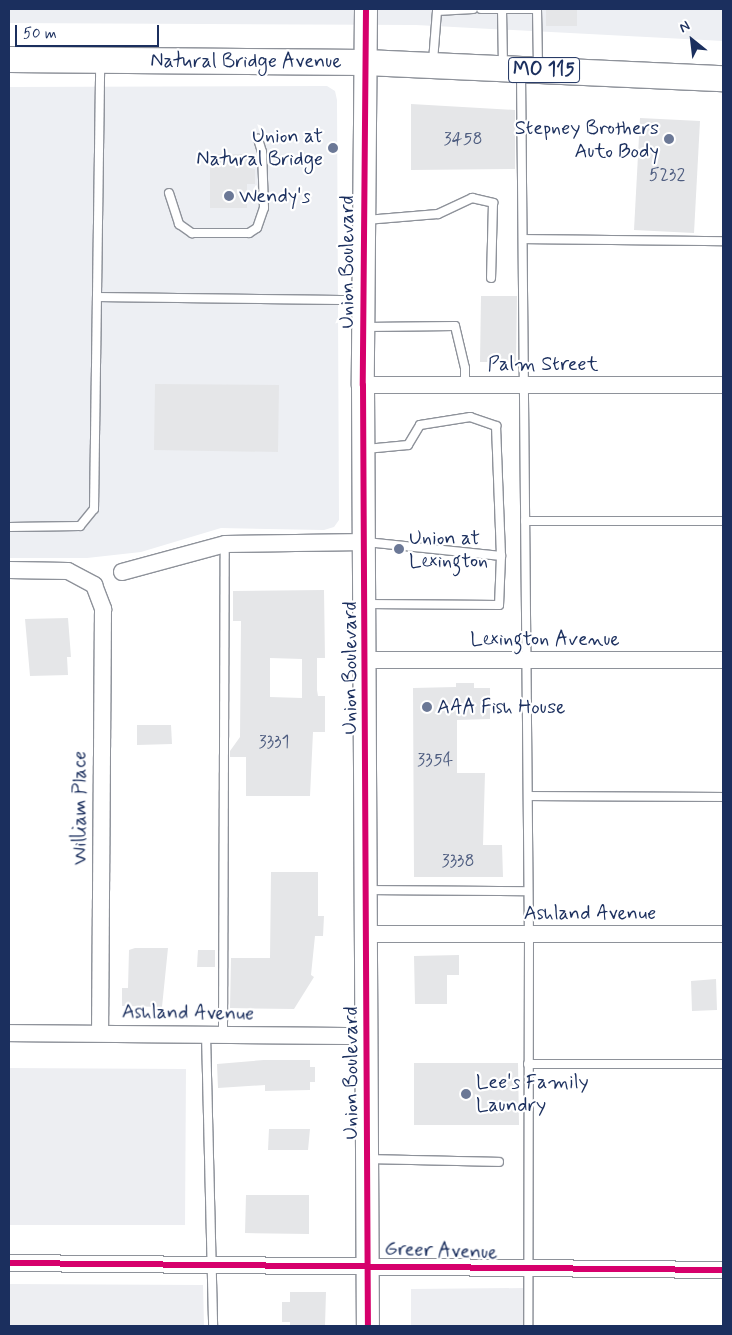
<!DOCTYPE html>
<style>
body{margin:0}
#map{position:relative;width:732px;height:1335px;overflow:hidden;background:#fff;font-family:Mynerve,sans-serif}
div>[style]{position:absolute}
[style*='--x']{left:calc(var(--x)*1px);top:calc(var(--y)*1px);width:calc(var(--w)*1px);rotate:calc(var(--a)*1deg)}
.built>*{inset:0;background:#edeff3}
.green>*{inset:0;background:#edeef2}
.building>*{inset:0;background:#e5e6e8}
.roads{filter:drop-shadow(1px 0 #8e929a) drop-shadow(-1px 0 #8e929a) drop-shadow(0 1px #8e929a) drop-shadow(0 -1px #8e929a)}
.service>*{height:8px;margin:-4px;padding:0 4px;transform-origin:4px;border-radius:4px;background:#fff}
.minor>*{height:16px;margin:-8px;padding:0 8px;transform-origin:8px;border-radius:8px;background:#fff}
.secondary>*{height:22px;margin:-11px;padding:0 11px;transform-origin:11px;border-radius:11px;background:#fff}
.primary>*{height:25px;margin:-12.5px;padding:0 12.5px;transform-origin:12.5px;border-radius:12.5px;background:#fff}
.cycleway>*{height:6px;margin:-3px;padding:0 3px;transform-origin:3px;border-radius:3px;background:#d6006c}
.dots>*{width:14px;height:14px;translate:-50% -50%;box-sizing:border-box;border:2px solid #fff;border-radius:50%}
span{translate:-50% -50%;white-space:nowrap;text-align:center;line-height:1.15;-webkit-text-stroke:4.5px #fff;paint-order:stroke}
.number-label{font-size:18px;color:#4e5d80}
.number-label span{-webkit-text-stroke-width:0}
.shield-label span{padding:1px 4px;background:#fff;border:1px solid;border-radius:4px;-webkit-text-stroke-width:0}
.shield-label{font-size:19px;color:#1b2f5e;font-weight:700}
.street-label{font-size:20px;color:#1b2f5e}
.poi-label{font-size:20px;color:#1b2f5e}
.right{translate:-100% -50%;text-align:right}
.left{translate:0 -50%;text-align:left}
.frame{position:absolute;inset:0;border:10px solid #1b2f5e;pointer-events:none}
.north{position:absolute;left:667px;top:15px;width:50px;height:50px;-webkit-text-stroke:4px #fff;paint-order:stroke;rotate:331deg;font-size:14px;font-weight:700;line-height:20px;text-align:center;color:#1b2f5e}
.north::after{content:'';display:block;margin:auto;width:18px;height:22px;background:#1b2f5e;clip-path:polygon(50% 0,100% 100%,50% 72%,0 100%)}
.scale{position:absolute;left:15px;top:25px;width:144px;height:22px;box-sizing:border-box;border:2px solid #1b2f5e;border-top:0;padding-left:6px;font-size:15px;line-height:18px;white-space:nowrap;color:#1b2f5e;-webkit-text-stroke:4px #fff;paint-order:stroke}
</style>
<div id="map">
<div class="built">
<div style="clip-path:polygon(9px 9px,723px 9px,723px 41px,416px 25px,9px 23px)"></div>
<div style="clip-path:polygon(327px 86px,335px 91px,337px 100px,339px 520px,334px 527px,324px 530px,221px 528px,141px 552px,87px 558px,9px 558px,9px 87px)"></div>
</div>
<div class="green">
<div style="clip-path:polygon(9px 1068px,186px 1069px,185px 1225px,9px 1225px)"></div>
<div style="clip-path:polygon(9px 1284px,203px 1285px,204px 1326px,9px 1326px)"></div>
<div style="clip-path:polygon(523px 1288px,523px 1326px,411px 1326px,411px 1289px)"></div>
</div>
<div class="building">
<div style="clip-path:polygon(546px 9px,577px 9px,577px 26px,546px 26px)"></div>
<div style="clip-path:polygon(411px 104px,515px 110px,515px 169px,411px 170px)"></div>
<div style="clip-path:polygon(640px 118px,700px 121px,694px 233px,634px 230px)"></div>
<div style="clip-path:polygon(210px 154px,249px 154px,249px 168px,255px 169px,255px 184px,247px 184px,247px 208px,210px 208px)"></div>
<div style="clip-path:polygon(481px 296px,517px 296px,516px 362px,480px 362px)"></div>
<div style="clip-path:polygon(155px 384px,279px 385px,278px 452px,154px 450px)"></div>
<div style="clip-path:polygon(evenodd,324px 590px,325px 658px,317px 658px,317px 690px,318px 696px,325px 696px,325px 732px,313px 732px,310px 796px,246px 796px,246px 757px,230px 757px,230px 751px,240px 737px,241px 621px,233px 621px,233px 591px,324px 590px,270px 658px,302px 659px,302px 698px,270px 697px,270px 658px)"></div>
<div style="clip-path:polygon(68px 618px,71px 657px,67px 657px,68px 675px,30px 676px,25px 619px)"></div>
<div style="clip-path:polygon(456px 683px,474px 683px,474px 688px,490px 688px,490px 719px,457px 720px,457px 773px,485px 773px,483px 845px,502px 845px,503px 877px,414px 877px,413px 688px,456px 687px)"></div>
<div style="clip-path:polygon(137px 725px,171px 725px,172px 744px,137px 745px)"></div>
<div style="clip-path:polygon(271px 872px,318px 872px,318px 916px,324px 916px,323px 936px,315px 936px,311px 975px,314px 977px,294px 1009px,230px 1008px,231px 958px,270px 958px)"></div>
<div style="clip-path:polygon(135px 948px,168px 948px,162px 1007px,122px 1006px,122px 988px,128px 988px,129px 950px)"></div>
<div style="clip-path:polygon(198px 950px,215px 950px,215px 967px,197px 967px)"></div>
<div style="clip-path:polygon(459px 955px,459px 975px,447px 975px,447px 1004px,415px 1004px,414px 956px)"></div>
<div style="clip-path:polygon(716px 979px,717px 1010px,692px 1011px,691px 981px)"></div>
<div style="clip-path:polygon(264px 1060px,310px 1060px,310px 1067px,315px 1067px,315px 1082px,310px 1082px,310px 1090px,265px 1091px,265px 1085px,218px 1088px,217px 1064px)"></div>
<div style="clip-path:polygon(414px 1063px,518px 1063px,519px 1125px,414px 1125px)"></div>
<div style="clip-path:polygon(269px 1129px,310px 1129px,308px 1150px,268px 1150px)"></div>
<div style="clip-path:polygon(246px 1195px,309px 1195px,309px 1234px,245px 1233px)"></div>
<div style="clip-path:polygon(290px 1292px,326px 1292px,325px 1326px,290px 1326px,290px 1322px,282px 1322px,282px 1302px,290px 1302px)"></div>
</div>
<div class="roads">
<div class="service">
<div style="--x:481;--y:9;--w:21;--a:0"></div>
<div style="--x:502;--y:9;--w:55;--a:89"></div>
<div style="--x:502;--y:9;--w:35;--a:0"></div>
<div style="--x:537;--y:9;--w:56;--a:89"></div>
<div style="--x:433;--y:61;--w:50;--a:-85.4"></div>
<div style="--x:437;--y:11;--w:36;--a:-3"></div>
<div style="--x:521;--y:73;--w:861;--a:89.47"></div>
<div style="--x:529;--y:934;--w:392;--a:90.1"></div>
<div style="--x:169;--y:193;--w:33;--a:72"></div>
<div style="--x:179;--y:224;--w:16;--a:35"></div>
<div style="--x:192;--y:233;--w:57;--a:0"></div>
<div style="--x:249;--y:233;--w:9;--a:-32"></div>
<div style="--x:257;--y:228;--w:21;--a:-71"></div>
<div style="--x:264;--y:208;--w:56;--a:-92"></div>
<div style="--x:262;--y:152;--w:14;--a:-107"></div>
<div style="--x:366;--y:220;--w:72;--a:-4.8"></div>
<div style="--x:438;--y:214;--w:38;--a:-25"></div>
<div style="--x:472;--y:198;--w:22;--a:13"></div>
<div style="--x:493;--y:203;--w:75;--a:91.5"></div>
<div style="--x:523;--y:239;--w:200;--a:0.6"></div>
<div style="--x:97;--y:297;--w:264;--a:0.7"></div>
<div style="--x:365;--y:327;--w:90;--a:-0.6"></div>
<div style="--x:455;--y:326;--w:43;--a:76.6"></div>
<div style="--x:465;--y:368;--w:17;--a:90"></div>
<div style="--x:366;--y:449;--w:42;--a:-5.4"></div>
<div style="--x:408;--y:445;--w:23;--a:-59"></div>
<div style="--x:420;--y:425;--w:51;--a:-9.1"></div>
<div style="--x:470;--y:417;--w:28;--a:19"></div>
<div style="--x:496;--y:426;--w:130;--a:87.8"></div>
<div style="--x:525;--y:521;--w:198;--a:0"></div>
<div style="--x:9;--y:527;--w:71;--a:-0.8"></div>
<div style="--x:80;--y:526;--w:22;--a:-51"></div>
<div style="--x:94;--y:509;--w:447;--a:-89.2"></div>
<div style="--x:366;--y:542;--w:136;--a:5.9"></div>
<div style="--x:501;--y:556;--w:49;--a:92.3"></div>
<div style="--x:499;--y:605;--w:132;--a:-179.6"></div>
<div style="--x:528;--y:796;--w:195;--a:0.3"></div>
<div style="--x:369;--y:890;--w:159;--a:0.4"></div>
<div style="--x:206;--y:1034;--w:292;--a:88.6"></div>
<div style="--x:223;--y:1034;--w:490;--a:-89.8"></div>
<div style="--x:528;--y:1064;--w:195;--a:0"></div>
<div style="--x:370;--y:1159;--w:129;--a:1.3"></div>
</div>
<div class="minor">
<div style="--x:363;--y:385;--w:360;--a:0"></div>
<div style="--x:9;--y:570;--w:59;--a:1"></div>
<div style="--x:68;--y:571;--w:30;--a:28"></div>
<div style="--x:94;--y:585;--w:26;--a:69"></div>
<div style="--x:103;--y:609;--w:424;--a:90.4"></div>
<div style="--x:122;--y:572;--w:107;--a:-15.2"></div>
<div style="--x:225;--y:544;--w:141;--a:-0.8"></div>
<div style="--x:366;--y:660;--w:357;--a:0"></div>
<div style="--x:367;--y:934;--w:356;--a:0"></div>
<div style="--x:9;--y:1033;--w:358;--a:0.5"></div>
<div style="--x:9;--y:1263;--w:714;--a:0.56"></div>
</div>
<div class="secondary">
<div style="--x:366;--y:9;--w:376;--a:90.5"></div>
<div style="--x:363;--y:385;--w:941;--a:89.7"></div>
</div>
<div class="primary">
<div style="--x:9;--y:59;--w:356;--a:0.5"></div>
<div style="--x:365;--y:62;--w:358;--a:2.6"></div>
</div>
</div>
<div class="cycleway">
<div style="--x:366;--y:9;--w:376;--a:90.5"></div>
<div style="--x:363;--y:385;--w:941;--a:89.7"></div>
<div style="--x:9;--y:1263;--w:714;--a:0.56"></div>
</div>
<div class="dots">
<div style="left:669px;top:139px;background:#6b7896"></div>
<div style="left:333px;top:148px;background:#6b7896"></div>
<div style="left:229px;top:196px;background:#6b7896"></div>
<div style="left:399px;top:549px;background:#6b7896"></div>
<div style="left:427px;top:707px;background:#6b7896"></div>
<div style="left:466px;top:1094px;background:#6b7896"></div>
</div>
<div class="number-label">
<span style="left:463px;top:139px">3458</span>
<span style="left:667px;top:175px">5232</span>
<span style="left:274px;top:742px">3331</span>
<span style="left:435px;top:760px">3354</span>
<span style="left:458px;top:861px">3338</span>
</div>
<div class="shield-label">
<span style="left:544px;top:70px">MO 115</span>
</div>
<div class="street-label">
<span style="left:246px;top:61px">Natural Bridge Avenue</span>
<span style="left:347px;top:262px;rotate:-90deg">Union Boulevard</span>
<span style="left:543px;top:364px">Palm Street</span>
<span style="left:545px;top:639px">Lexington Avenue</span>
<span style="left:350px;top:668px;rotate:-90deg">Union Boulevard</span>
<span style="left:80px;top:808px;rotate:-90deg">William Place</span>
<span style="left:590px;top:913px">Ashland Avenue</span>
<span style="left:188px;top:1013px;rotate:1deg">Ashland Avenue</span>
<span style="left:351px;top:1073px;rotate:-90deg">Union Boulevard</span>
<span style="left:441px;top:1251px;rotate:2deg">Greer Avenue</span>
</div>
<div class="poi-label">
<span class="right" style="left:659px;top:140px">Stepney Brothers<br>Auto Body</span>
<span class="right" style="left:323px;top:148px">Union at<br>Natural Bridge</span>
<span class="left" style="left:239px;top:196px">Wendy's</span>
<span class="left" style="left:409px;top:550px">Union at<br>Lexington</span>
<span class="left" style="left:437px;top:707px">AAA Fish House</span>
<span class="left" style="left:476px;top:1094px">Lee's Family<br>Laundry</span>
</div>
<div class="frame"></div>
<div class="north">N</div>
<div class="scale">50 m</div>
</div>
